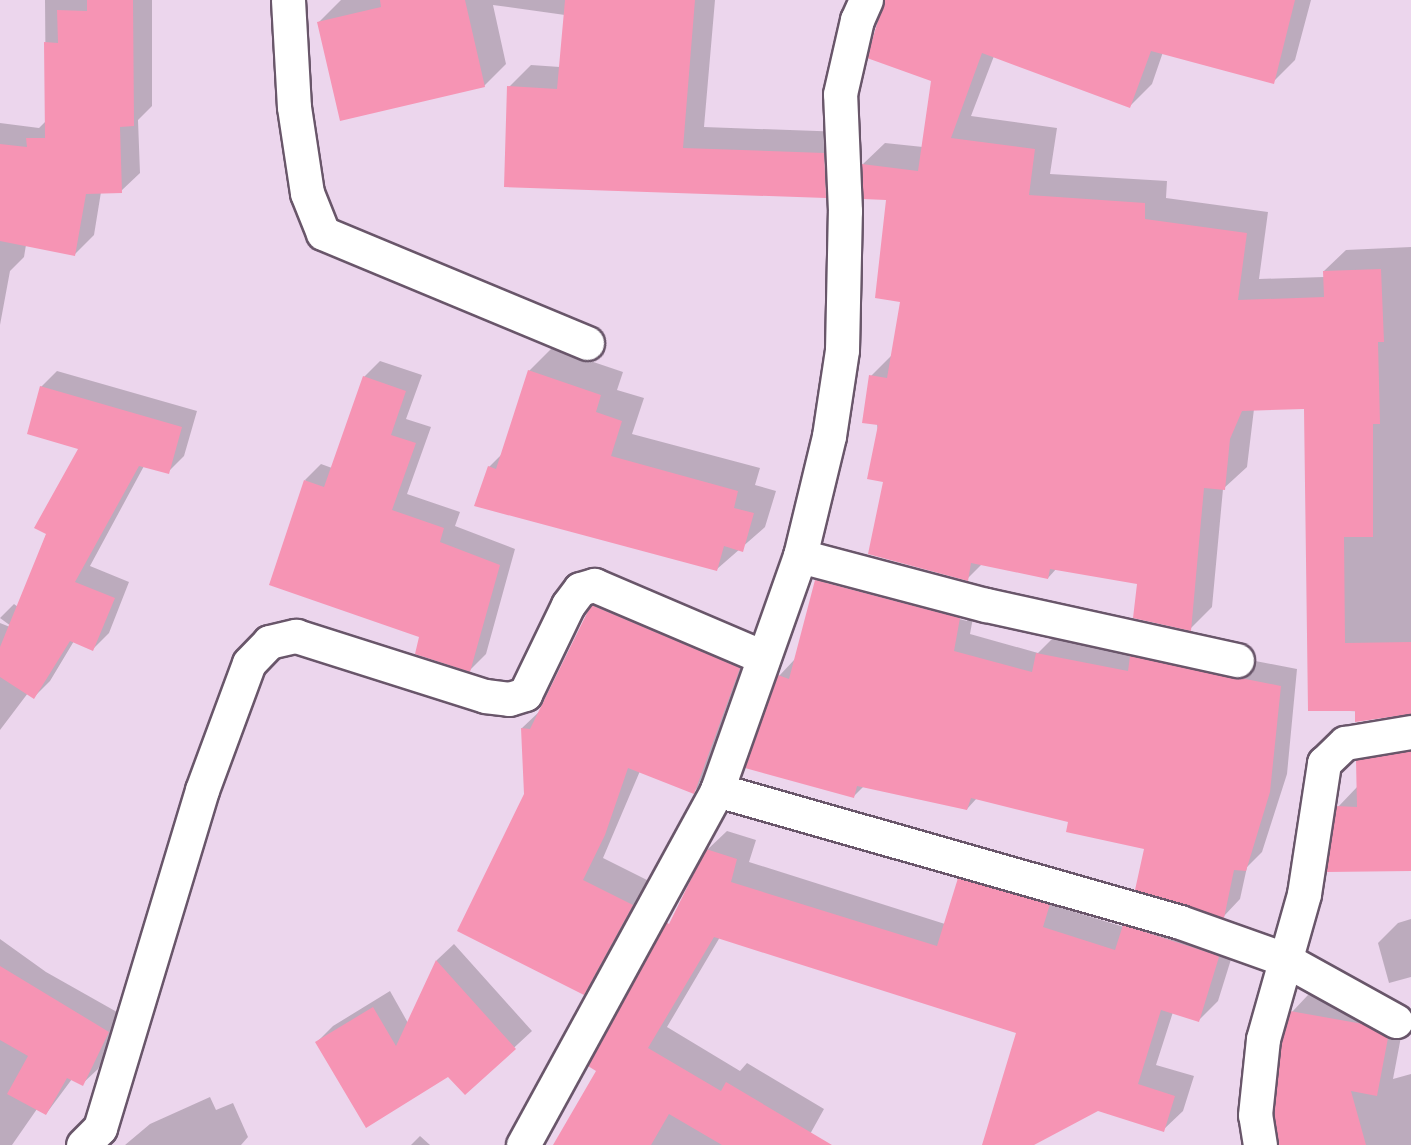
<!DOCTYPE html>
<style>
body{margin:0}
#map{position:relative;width:1411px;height:1145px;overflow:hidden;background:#ecd6ed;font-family:"Titillium Web",sans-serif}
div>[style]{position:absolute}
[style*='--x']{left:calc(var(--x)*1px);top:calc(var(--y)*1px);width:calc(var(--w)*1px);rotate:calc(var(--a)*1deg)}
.shadow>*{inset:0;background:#0003}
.building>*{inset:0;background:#f694b4}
.roads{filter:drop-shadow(2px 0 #69566a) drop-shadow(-2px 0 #69566a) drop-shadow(0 2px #69566a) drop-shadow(0 -2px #69566a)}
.minor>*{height:33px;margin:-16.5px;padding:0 16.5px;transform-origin:16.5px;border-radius:16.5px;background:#fff}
span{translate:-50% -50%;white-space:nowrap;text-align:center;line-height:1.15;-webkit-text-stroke:5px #fff;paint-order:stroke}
</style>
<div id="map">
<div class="shadow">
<div style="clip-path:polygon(45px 0,152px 0,152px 106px,138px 120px,140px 173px,121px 191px,101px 192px,94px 235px,75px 254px,26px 245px,24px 257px,10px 271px,0 325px,0 123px,39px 128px,46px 121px)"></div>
<div style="clip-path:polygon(341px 0,715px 0,704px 127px,845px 132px,847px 174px,825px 196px,505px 185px,509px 87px,531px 65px,560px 67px,565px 15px,493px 5px,506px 64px,484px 86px,319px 22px)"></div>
<div style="clip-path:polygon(884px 0,1311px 0,1295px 60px,1273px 82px,1163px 52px,1152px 84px,1130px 106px,994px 56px,971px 116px,1057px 128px,1050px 174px,1167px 181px,1166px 198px,1268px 212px,1259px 279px,1324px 277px,1324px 271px,1346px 250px,1411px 247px,1411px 714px,1309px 709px,1305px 407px,1254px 409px,1247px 467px,1223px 489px,1212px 607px,1190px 629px,1138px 583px,1057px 568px,1048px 578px,982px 564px,967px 579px,884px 480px,871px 376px,893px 354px,902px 301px,887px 198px,863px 164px,885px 143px,923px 147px,933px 80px)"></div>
<div style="clip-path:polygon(552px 348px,623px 372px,617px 390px,644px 398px,632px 434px,760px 468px,755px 485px,776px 491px,765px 527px,717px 569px,489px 467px,502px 454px,529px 371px)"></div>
<div style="clip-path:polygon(380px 361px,422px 375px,406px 419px,431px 427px,407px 494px,460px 512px,455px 526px,515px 549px,486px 654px,470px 670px,421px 636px,305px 480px,321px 464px,332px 468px,364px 377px)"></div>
<div style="clip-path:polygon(57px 371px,197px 411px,184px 456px,168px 472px,144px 466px,90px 566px,129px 582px,109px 633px,93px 649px,74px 641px,50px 681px,34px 697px,28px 693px,0 730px,0 623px,15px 629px,0 618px,14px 604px,18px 607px,80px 448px,41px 387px)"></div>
<div style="clip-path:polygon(evenodd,833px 564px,976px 601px,970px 634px,1038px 653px,1054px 637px,1148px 640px,1297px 669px,1287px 774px,1262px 852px,1247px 867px,1240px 899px,1224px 916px,1145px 848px,1070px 820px,977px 798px,967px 809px,864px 786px,854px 796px,779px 676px,795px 659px,816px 581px,833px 564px,825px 581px,968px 618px,967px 621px,825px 584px,825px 581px)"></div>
<div style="clip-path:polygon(614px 585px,761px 646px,715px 771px,693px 792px,640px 771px,603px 858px,653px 883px,605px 972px,583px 993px,526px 795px,522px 728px,541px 710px,592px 606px)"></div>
<div style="clip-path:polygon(1411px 734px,1411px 869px,1338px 807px,1358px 786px,1358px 761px,1380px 739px)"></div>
<div style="clip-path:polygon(727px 831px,756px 840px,749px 862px,945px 924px,959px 879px,979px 859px,1069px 885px,1062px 908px,1124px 927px,1144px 906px,1238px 937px,1218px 1001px,1199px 1020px,1173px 1012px,1156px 1065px,1194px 1076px,1183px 1111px,1163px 1130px,1098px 1109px,1031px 1145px,999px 1145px,1018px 1032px,720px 937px,667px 1027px,740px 1071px,747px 1063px,824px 1109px,804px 1145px,554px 1145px,598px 1070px,590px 1065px,675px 915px,707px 850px)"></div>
<div style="clip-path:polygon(1411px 919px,1411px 977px,1389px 983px,1378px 943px,1398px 923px)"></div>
<div style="clip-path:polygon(0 939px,46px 972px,124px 1016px,98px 1069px,82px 1084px,72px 1079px,46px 1114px,37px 1109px,12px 1145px,0 1145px)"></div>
<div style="clip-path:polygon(454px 944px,532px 1031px,465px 1093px,449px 1076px,316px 1043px,333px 1026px,390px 991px,408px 1023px,437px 960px)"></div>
<div style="clip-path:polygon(1308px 995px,1381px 1008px,1404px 1021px,1393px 1079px,1411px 1074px,1411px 1145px,1279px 1145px,1292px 1012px)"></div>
<div style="clip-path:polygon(210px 1097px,216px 1110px,233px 1103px,248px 1137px,241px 1145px,125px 1145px,150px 1124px)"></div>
<div style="clip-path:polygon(420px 1136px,430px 1145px,411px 1145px)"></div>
</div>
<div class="building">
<div style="clip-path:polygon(87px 0,133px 0,134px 126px,120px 127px,122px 193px,86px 194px,75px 256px,0 241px,0 144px,27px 147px,26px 138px,45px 138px,44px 42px,58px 43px,57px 10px,87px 11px)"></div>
<div style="clip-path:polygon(380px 0,465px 0,485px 87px,340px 121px,317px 22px,381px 7px)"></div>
<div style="clip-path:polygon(565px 0,695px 0,683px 148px,824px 153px,826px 198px,504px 187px,507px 86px,557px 89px)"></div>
<div style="clip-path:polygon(884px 0,1295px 0,1274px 84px,1151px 51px,1130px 108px,982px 53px,951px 138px,1035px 149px,1029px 195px,1145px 203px,1145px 219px,1247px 233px,1238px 300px,1324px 297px,1323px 271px,1381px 269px,1384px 342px,1378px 342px,1380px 424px,1373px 424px,1373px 537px,1344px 537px,1345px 643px,1411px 642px,1411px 714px,1355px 722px,1355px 711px,1308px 711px,1304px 409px,1242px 411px,1230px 439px,1225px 490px,1204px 488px,1191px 631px,1133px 618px,1137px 584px,1050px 569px,1048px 579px,971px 563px,968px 581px,868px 554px,883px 482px,867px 479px,878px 425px,862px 423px,869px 375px,887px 378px,900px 302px,875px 298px,886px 200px,863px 199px,862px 164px,918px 171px,931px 81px,867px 58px)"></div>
<div style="clip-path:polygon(528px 370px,601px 395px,596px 412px,622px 421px,611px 456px,738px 491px,734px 508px,754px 513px,743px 552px,724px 546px,717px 571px,474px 506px,488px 466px,496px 469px)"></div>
<div style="clip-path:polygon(363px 376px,406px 391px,391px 435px,416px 443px,392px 510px,444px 528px,440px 542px,500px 565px,470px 672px,415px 654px,419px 637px,269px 585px,304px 480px,324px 487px)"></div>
<div style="clip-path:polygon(40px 386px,182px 427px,169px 474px,139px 466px,75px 582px,115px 598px,93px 651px,70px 641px,34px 699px,0 677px,0 647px,46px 534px,34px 528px,78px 449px,27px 434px)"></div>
<div style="clip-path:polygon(815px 580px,960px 618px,954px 651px,1032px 672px,1036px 653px,1128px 671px,1130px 656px,1281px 686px,1270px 792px,1246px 871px,1234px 870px,1224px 918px,1135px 890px,1144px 849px,1066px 832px,1068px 822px,971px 798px,967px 810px,857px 786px,854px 798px,745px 768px,778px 675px,789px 679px)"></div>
<div style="clip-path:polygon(591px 605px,740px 668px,694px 794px,628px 768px,605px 835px,583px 880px,633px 905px,584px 995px,457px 931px,524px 794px,521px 728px,530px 729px)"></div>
<div style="clip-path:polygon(1411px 751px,1411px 871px,1326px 872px,1336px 806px,1357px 807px,1356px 760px)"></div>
<div style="clip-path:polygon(706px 849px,737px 859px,731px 882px,937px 946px,958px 878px,1050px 904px,1043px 927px,1115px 950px,1123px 925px,1216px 955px,1219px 957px,1199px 1022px,1161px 1010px,1138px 1084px,1175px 1096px,1164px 1132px,1098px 1111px,1034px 1145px,982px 1145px,1016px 1033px,714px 937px,648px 1048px,721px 1091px,726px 1082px,832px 1145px,722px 1145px,669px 1114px,651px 1145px,553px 1145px,596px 1071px,588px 1066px,666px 922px,669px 924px)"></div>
<div style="clip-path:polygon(436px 960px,516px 1049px,465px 1095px,448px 1077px,366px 1128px,315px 1042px,373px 1007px,396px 1046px)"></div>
<div style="clip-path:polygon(0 966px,109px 1032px,83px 1086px,67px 1078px,46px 1115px,7px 1094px,28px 1056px,0 1040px)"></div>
<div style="clip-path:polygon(1290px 1011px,1363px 1024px,1388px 1038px,1377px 1096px,1351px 1091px,1366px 1145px,1278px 1145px,1274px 1114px,1281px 1043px)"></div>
</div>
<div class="roads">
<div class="minor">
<div style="--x:288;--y:0;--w:107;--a:86.8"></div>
<div style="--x:294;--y:107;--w:87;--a:81.4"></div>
<div style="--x:307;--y:193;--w:43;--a:68.2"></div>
<div style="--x:323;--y:233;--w:286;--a:22.6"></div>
<div style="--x:800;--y:556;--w:192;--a:14.8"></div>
<div style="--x:986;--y:605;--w:257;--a:12.4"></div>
<div style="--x:717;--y:790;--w:481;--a:15.9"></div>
<div style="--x:1180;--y:922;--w:110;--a:19.6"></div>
<div style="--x:1284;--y:959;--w:128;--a:29"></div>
<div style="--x:83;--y:1145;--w:24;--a:-45"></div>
<div style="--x:100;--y:1128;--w:353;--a:-73.2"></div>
<div style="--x:202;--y:790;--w:135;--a:-69.7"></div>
<div style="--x:249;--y:663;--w:29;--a:-46"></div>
<div style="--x:269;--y:642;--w:28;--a:-13"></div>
<div style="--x:296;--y:636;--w:198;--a:17.6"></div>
<div style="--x:485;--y:696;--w:24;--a:7"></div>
<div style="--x:509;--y:699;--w:17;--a:-17"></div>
<div style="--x:525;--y:694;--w:99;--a:-64.2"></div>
<div style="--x:568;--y:605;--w:20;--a:-53"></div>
<div style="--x:580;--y:589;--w:15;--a:-16"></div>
<div style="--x:594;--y:585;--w:184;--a:23.1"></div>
<div style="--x:523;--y:1145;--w:405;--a:-61.3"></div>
<div style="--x:717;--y:790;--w:248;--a:-70.5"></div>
<div style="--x:800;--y:556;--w:123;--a:-76.4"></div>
<div style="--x:829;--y:436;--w:87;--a:-81.4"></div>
<div style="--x:842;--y:350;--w:139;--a:-88.8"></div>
<div style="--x:845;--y:211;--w:117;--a:-92.4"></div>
<div style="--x:840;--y:94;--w:76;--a:-77.1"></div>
<div style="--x:857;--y:20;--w:22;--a:-66"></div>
<div style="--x:1260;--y:1145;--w:30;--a:-99"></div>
<div style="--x:1255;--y:1115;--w:76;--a:-84"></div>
<div style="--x:1263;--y:1039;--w:151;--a:-74.2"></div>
<div style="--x:1304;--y:894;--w:133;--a:-81.3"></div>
<div style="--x:1324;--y:763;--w:29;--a:-44"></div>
<div style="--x:1345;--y:743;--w:67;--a:-9.5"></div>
</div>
</div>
</div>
